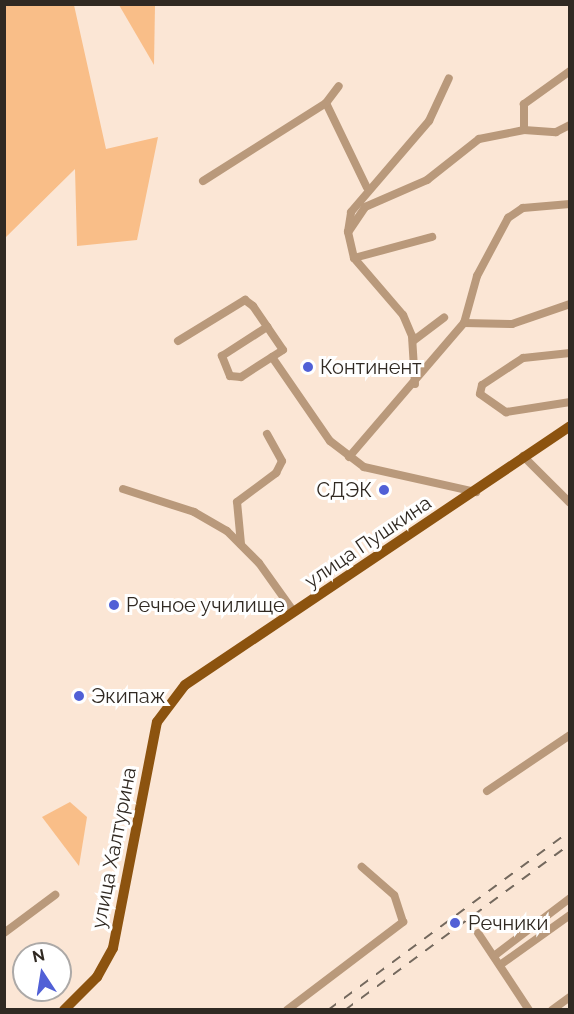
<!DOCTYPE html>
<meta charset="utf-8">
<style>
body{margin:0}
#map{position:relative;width:574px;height:1014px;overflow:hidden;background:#fbe6d5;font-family:Raleway,sans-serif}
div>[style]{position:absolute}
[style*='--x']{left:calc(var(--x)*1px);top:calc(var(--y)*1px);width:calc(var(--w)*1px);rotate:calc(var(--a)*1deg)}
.green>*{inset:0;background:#f9be88}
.minor>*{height:8px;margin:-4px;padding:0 4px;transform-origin:4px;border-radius:4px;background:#b9997b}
.major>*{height:10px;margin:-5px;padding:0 5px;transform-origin:5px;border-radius:5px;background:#8c530f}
.rail>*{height:2px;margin-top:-1px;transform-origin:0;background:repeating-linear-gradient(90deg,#73685d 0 10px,transparent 0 20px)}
.dots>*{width:16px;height:16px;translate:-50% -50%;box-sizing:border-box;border:3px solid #fff;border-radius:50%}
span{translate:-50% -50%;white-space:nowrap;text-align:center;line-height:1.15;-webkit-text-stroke:6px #fff;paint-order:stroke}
.poi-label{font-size:20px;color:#302922}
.left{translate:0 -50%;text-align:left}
.right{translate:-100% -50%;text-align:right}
.street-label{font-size:20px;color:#302922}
.frame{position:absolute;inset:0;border:6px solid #302922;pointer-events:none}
.north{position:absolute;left:12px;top:942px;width:60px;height:60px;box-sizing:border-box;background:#fff;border:2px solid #aca9a7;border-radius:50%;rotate:348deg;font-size:16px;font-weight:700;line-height:24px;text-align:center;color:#302922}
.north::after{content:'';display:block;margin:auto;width:21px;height:27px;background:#5160d6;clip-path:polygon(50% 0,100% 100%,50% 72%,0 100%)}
</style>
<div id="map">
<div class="green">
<div style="clip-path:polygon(5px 4px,74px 5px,106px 149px,158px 137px,137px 240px,77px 246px,75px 169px,5px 238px)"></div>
<div style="clip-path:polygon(119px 5px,155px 5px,154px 65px)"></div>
<div style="clip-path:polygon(70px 802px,87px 817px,79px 866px,42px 817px)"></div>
</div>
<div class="minor">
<div style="--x:570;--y:71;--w:57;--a:144.3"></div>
<div style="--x:524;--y:104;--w:26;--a:90"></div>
<div style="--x:524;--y:130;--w:32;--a:4"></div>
<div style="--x:556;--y:132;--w:16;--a:-27"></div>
<div style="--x:326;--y:103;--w:94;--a:64.2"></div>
<div style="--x:203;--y:181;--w:146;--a:-32.4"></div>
<div style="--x:326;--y:103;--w:21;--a:-53"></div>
<div style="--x:349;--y:231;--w:29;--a:-56"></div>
<div style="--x:365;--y:207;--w:68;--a:-23.5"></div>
<div style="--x:427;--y:180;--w:66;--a:-38.3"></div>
<div style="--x:479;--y:139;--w:46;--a:-11.3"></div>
<div style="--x:354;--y:258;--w:81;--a:-15.1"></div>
<div style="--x:464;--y:323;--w:48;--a:1.2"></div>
<div style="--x:512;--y:324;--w:61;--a:-19"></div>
<div style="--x:178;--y:341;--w:79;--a:-31.5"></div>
<div style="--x:245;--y:300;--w:10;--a:37"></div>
<div style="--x:253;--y:306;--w:53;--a:55.7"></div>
<div style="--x:283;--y:350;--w:50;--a:147.3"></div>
<div style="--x:241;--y:377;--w:11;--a:-175"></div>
<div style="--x:230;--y:376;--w:22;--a:-112"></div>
<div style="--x:222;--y:356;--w:54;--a:-32.8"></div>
<div style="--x:413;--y:341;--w:39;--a:-37"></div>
<div style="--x:570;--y:353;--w:47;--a:173.9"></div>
<div style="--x:523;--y:358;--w:49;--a:146.6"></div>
<div style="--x:482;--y:385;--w:9;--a:103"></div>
<div style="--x:480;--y:394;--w:32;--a:35"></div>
<div style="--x:506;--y:412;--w:65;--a:-8.9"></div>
<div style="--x:272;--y:357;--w:102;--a:55.4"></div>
<div style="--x:330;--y:441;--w:43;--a:37.4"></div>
<div style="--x:364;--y:467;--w:115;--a:12.6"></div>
<div style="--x:415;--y:384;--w:48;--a:-93.6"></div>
<div style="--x:412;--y:336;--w:23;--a:-113"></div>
<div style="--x:403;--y:315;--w:75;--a:-130.7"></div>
<div style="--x:354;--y:258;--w:27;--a:-103"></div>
<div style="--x:348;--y:232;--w:20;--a:-81"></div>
<div style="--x:351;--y:212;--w:120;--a:-49.4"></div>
<div style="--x:429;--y:121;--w:47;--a:-65.1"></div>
<div style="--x:523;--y:456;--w:66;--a:45"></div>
<div style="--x:349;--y:457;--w:177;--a:-49.4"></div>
<div style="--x:464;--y:323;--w:49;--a:-74.5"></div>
<div style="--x:477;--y:276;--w:66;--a:-61.9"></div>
<div style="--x:508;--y:218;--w:18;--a:-34"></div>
<div style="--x:523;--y:208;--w:47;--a:-4.9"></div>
<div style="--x:123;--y:489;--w:75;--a:17.9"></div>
<div style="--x:194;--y:512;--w:38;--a:30"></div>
<div style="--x:227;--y:531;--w:45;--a:45"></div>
<div style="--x:259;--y:563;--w:60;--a:54.5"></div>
<div style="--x:241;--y:544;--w:42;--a:-95.4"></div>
<div style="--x:237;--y:502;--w:49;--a:-36.6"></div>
<div style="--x:276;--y:473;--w:13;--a:-63"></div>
<div style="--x:282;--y:461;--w:31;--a:-119"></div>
<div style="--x:487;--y:791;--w:100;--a:-34"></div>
<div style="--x:4;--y:933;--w:64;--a:-36.7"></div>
<div style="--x:478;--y:933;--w:92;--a:56.5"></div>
<div style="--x:494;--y:956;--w:96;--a:-37.3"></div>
<div style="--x:500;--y:965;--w:86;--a:-35.5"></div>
<div style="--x:287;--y:1010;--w:146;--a:-37.2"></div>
<div style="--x:403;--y:922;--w:28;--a:-108"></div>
<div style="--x:394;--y:895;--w:43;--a:-138.8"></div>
<div style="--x:552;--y:1010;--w:22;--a:-36"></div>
</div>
<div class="major">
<div style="--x:64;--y:1010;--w:47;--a:-45"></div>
<div style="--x:97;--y:977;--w:33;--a:-61"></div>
<div style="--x:113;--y:948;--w:230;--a:-79"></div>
<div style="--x:157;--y:722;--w:46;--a:-52.9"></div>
<div style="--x:185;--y:685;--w:464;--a:-33.9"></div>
</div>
<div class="rail">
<div style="--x:328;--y:1010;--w:301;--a:-36.5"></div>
<div style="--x:345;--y:1010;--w:280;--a:-36.4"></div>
</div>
<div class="dots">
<div style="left:308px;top:367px;background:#5160d6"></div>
<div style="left:384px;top:490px;background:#5160d6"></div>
<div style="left:114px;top:605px;background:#5160d6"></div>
<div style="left:79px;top:696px;background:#5160d6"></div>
<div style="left:455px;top:923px;background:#5160d6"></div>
</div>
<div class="poi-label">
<span class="left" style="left:320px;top:367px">Континент</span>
<span class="right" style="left:372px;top:490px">СДЭК</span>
<span class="left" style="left:126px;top:605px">Речное училище</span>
<span class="left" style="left:91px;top:696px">Экипаж</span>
<span class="left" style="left:468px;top:923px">Речники</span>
</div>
<div class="street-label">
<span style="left:368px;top:542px;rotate:-34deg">улица Пушкина</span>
<span style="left:114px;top:848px;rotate:-79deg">улица Халтурина</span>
</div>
<div class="frame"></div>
<div class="north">N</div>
</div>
